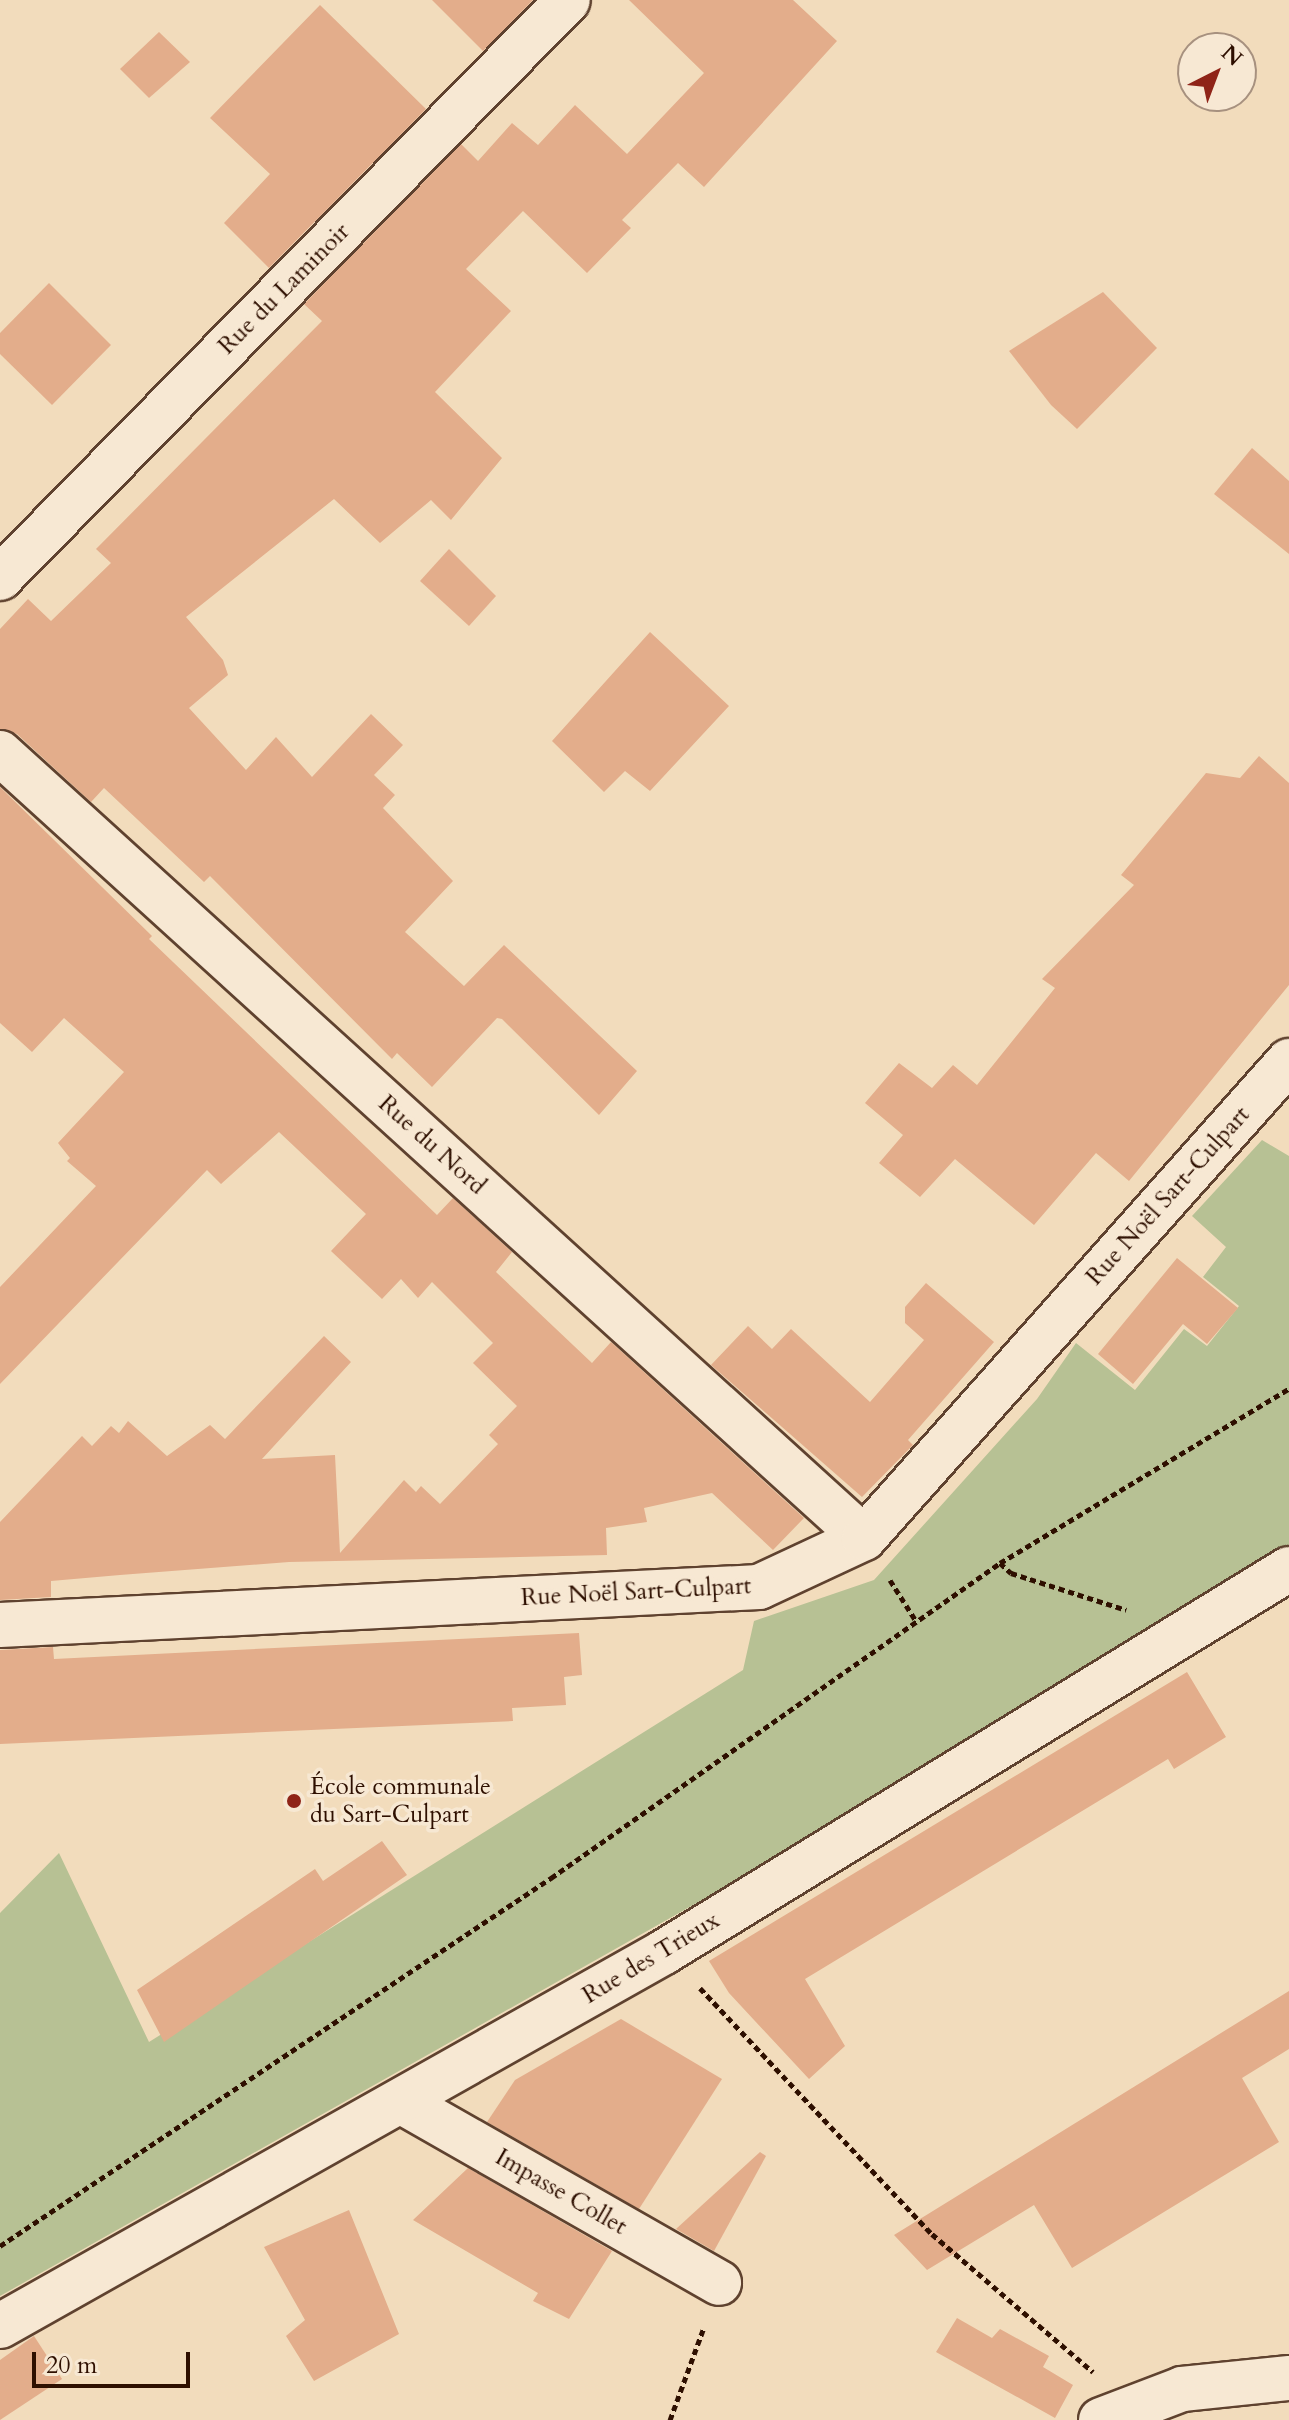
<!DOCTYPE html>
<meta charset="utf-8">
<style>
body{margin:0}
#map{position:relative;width:1289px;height:2420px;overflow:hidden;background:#f2dcbc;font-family:Cardo,serif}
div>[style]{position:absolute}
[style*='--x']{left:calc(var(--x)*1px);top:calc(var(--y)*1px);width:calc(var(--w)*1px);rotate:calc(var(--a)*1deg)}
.green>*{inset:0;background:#b7c194}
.building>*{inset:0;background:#e3ad8b}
.path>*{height:5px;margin-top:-2.5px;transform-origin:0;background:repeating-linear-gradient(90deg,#2e0f00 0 6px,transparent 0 10px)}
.roads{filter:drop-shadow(2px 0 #5f422f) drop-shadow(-2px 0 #5f422f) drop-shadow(0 2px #5f422f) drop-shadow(0 -2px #5f422f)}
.minor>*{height:44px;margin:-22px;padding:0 22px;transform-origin:22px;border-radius:22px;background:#f7e8d3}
.dots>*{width:22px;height:22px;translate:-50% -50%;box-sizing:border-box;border:4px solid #f7e8d3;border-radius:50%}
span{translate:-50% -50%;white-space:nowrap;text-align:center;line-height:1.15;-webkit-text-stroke:7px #f7e8d3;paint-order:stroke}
.street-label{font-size:24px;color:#2e0f00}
.poi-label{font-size:24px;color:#2e0f00}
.left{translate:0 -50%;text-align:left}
.north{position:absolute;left:1177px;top:32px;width:80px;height:80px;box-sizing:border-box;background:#f7e8d3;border:2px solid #a7917f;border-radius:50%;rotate:42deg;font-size:22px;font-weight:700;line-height:32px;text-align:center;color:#2e0f00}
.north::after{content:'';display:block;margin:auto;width:28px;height:36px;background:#8f2418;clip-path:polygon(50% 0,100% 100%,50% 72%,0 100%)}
.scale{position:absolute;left:32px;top:2352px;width:158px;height:36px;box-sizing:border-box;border:4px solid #2e0f00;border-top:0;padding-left:10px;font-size:24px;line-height:28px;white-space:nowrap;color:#2e0f00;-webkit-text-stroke:6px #f7e8d3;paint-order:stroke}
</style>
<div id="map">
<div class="green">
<div style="clip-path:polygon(1262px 1140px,1289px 1156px,1289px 1569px,0 2296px,0 1913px,59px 1853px,149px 2042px,743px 1670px,754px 1621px,874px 1580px,1037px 1399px,1076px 1343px,1135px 1390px,1184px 1329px,1207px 1346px,1239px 1306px,1203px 1277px,1226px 1247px,1192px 1216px)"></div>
</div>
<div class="building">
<div style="clip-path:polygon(432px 0,533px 0,483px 51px)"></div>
<div style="clip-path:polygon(629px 0,793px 0,837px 41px,704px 187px,678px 163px,622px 220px,631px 228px,587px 273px,523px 211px,466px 269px,511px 311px,435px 392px,502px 458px,451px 520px,431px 500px,380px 543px,334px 499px,186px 617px,223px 660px,228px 675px,189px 708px,246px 770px,276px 737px,312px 777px,371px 714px,403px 745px,374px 775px,395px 795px,383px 808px,453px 881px,405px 932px,464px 986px,504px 945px,637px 1071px,599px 1115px,502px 1019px,497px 1018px,432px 1087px,397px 1053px,392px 1059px,210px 876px,204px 882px,104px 788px,91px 802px,17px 734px,0 729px,0 629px,28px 599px,51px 621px,111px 563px,96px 549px,322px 321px,304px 304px,461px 144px,478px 161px,512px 123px,538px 145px,575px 105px,627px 154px,704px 73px)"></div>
<div style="clip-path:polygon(320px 5px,426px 109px,269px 268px,224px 223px,270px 174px,210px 118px)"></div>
<div style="clip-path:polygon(159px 32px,190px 62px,149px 98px,120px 69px)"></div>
<div style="clip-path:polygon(49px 283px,111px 345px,52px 405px,0 354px,0 333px)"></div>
<div style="clip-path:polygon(1103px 292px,1157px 348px,1077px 429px,1051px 405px,1009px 351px)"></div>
<div style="clip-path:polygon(1252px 448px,1289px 481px,1289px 554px,1214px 494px)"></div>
<div style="clip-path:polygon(449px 549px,496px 596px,469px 626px,420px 581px)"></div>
<div style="clip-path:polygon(650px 632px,729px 706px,650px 791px,625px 771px,604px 792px,552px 741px)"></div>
<div style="clip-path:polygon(1259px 756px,1289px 783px,1289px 985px,1129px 1181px,1096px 1153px,1034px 1225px,955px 1159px,920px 1197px,879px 1163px,903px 1135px,865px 1103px,899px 1063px,932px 1088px,953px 1065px,977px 1085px,1055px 988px,1042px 979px,1134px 885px,1121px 875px,1206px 773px,1240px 778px)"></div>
<div style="clip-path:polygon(0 787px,152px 936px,149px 939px,437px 1215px,453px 1198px,512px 1252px,496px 1272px,592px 1363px,611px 1342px,804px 1518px,773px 1550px,712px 1493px,644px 1508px,647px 1522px,606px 1528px,607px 1555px,289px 1562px,120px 1575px,51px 1581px,51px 1597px,0 1600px,0 1522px,82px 1436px,92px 1446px,111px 1426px,119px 1433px,128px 1421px,167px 1456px,210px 1425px,225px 1439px,324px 1336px,351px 1362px,262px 1459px,335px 1455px,340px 1553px,404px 1480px,416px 1492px,421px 1486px,440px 1504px,498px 1444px,489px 1435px,517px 1406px,473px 1363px,493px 1343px,432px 1282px,418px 1298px,401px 1279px,382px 1299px,331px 1251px,366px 1214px,279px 1132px,221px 1184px,207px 1170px,0 1384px,0 1287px,96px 1186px,67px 1161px,70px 1158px,58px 1143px,124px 1072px,64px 1018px,32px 1052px,0 1023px)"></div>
<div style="clip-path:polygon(1177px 1258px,1238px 1308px,1207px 1344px,1183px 1324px,1133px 1384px,1098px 1354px)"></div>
<div style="clip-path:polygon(926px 1283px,994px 1342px,908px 1440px,913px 1445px,862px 1497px,711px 1365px,748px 1326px,772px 1349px,791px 1329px,870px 1402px,924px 1340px,905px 1323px,905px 1307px)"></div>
<div style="clip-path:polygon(579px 1633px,582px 1675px,564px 1677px,566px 1705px,512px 1708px,513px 1721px,0 1744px,0 1650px,53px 1647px,54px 1659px)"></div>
<div style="clip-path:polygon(1187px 1672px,1226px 1737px,1174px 1769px,1168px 1759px,805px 1979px,845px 2046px,809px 2079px,729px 1993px,709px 1961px)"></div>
<div style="clip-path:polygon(382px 1841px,407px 1875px,164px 2042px,137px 1990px,315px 1869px,323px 1881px)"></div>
<div style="clip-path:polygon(1289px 1991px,1289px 2049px,1242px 2078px,1279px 2142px,1072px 2268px,1034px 2205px,927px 2270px,894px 2235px)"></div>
<div style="clip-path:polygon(621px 2019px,722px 2079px,639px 2209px,487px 2122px,515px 2080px)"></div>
<div style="clip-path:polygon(760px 2152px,766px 2156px,714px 2251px,676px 2229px)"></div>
<div style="clip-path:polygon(468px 2168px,612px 2251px,569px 2319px,533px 2301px,538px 2293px,413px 2220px)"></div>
<div style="clip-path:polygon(349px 2210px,399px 2334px,314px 2381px,286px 2336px,305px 2320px,264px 2247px)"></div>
<div style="clip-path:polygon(957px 2318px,992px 2338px,1000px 2329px,1049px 2356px,1043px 2367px,1073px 2385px,1055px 2418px,936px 2352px)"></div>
<div style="clip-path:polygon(34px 2336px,62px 2379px,0 2420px,0 2360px)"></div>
</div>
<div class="path">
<div style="--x:1000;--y:1563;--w:15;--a:42"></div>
<div style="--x:1011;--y:1573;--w:121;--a:17.8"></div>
<div style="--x:890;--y:1580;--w:49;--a:57.6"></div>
<div style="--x:700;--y:1988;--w:338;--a:46.7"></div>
<div style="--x:932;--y:2234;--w:212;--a:40.6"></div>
<div style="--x:0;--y:2246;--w:663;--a:-33.74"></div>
<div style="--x:551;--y:1878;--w:548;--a:-35.05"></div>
<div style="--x:1000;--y:1563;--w:337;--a:-31.1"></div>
<div style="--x:670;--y:2420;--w:99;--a:-69.9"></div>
</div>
<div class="roads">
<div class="minor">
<div style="--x:0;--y:578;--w:810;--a:-45.5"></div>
<div style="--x:0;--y:753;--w:1167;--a:42.26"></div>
<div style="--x:0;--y:1625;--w:760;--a:-2.87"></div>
<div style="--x:759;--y:1587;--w:116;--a:-25"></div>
<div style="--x:864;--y:1538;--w:639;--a:-48.3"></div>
<div style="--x:402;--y:2102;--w:365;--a:29.7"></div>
<div style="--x:0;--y:2326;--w:762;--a:-29.39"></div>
<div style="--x:664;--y:1952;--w:733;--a:-31.5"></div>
<div style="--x:1101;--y:2420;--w:87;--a:-20.9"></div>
<div style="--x:1182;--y:2389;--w:108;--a:-5.9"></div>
</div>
</div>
<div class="dots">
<div style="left:294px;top:1801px;background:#8f2418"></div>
</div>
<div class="street-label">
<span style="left:284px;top:289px;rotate:-45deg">Rue du Laminoir</span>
<span style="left:432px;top:1145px;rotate:42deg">Rue du Nord</span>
<span style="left:1168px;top:1196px;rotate:-48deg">Rue Noël Sart-Culpart</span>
<span style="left:636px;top:1592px;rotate:-3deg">Rue Noël Sart-Culpart</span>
<span style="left:651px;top:1958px;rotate:-31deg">Rue des Trieux</span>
<span style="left:561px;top:2192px;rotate:30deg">Impasse Collet</span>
</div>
<div class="poi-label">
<span class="left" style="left:310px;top:1801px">École communale<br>du Sart-Culpart</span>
</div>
<div class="north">N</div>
<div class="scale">20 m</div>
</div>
